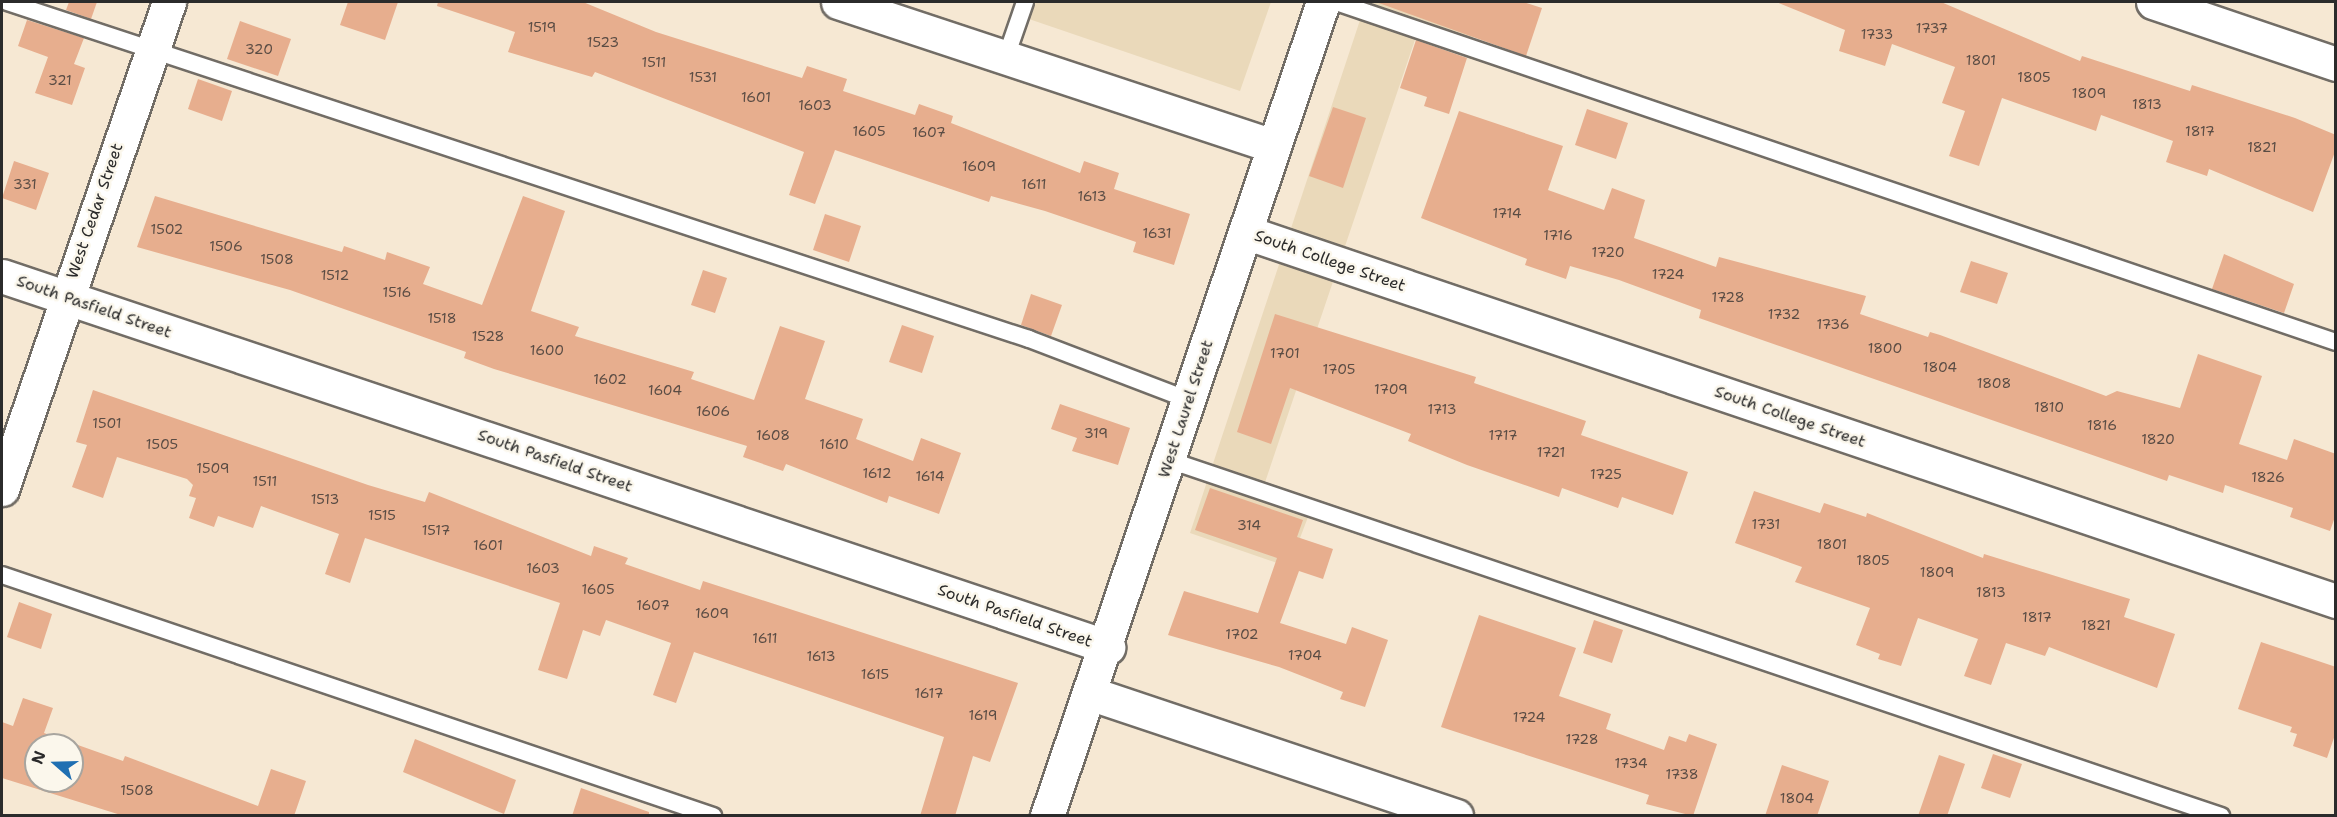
<!DOCTYPE html>
<style>
body{margin:0}
#map{position:relative;width:2337px;height:817px;overflow:hidden;background:#f6e8d3;font-family:"Shantell Sans",sans-serif}
div>[style]{position:absolute}
[style*='--x']{left:calc(var(--x)*1px);top:calc(var(--y)*1px);width:calc(var(--w)*1px);rotate:calc(var(--a)*1deg)}
.built>*{inset:0;background:#ead9ba}
.building>*{inset:0;background:#e7ae8e}
.roads{filter:drop-shadow(2px 0 #726d66) drop-shadow(-2px 0 #726d66) drop-shadow(0 2px #726d66) drop-shadow(0 -2px #726d66)}
.service>*{height:16px;margin:-8px;padding:0 8px;transform-origin:8px;border-radius:8px;background:#fff}
.minor>*{height:33px;margin:-16.5px;padding:0 16.5px;transform-origin:16.5px;border-radius:16.5px;background:#fff}
.tertiary>*{height:33px;margin:-16.5px;padding:0 16.5px;transform-origin:16.5px;border-radius:16.5px;background:#fff}
span{translate:-50% -50%;white-space:nowrap;text-align:center;line-height:1.15;-webkit-text-stroke:5px #fbf7ec;paint-order:stroke}
.number-label{font-size:14px;color:#5a4c44}
.number-label span{-webkit-text-stroke-width:0}
.street-label{font-size:16px;color:#2b2b2b}
.frame{position:absolute;inset:0;border:3px solid #2b2b2b;pointer-events:none}
.north{position:absolute;left:24px;top:733px;width:60px;height:60px;box-sizing:border-box;background:#fbf7ec;border:2px solid #a8a59f;border-radius:50%;rotate:290deg;font-size:16px;font-weight:700;line-height:24px;text-align:center;color:#2b2b2b}
.north::after{content:'';display:block;margin:auto;width:21px;height:27px;background:#1f6fb2;clip-path:polygon(50% 0,100% 100%,50% 72%,0 100%)}
</style>
<div id="map">
<div class="built">
<div style="clip-path:polygon(1032px 2px,1271px 2px,1240px 91px,1026px 18px)"></div>
<div style="clip-path:polygon(1366px 2px,1485px 2px,1471px 42px,1420px 25px,1259px 500px,1308px 517px,1289px 567px,1190px 533px)"></div>
</div>
<div class="building">
<div style="clip-path:polygon(69px 2px,97px 2px,91px 19px,66px 10px)"></div>
<div style="clip-path:polygon(348px 2px,398px 2px,385px 40px,340px 25px)"></div>
<div style="clip-path:polygon(438px 2px,583px 2px,656px 32px,802px 78px,807px 66px,847px 79px,843px 91px,915px 115px,919px 104px,953px 116px,951px 123px,1080px 173px,1084px 161px,1119px 173px,1114px 189px,1190px 214px,1174px 265px,1133px 252px,1136px 242px,1045px 211px,991px 196px,989px 202px,835px 150px,815px 204px,789px 195px,804px 152px,595px 72px,592px 77px,508px 52px,515px 32px,437px 6px)"></div>
<div style="clip-path:polygon(1376px 2px,1523px 2px,1542px 8px,1526px 56px)"></div>
<div style="clip-path:polygon(1776px 2px,1941px 2px,2080px 61px,2082px 56px,2190px 91px,2192px 85px,2295px 118px,2336px 135px,2336px 149px,2313px 212px,2209px 169px,2207px 176px,2166px 162px,2173px 141px,2101px 115px,2096px 131px,2002px 98px,1979px 166px,1949px 156px,1965px 111px,1942px 103px,1955px 67px,1892px 44px,1885px 66px,1839px 51px,1845px 30px)"></div>
<div style="clip-path:polygon(27px 20px,84px 38px,74px 64px,85px 68px,72px 105px,35px 93px,48px 57px,18px 46px)"></div>
<div style="clip-path:polygon(240px 21px,291px 39px,278px 76px,227px 59px)"></div>
<div style="clip-path:polygon(1416px 40px,1467px 58px,1449px 114px,1424px 106px,1427px 97px,1400px 88px)"></div>
<div style="clip-path:polygon(198px 79px,232px 91px,222px 121px,188px 109px)"></div>
<div style="clip-path:polygon(1333px 107px,1366px 118px,1343px 188px,1309px 176px)"></div>
<div style="clip-path:polygon(1587px 109px,1628px 123px,1616px 159px,1575px 145px)"></div>
<div style="clip-path:polygon(1459px 111px,1563px 146px,1548px 190px,1604px 210px,1612px 188px,1645px 200px,1634px 238px,1716px 267px,1719px 257px,1866px 296px,1860px 314px,1928px 337px,1930px 332px,1940px 335px,2106px 396px,2117px 391px,2180px 408px,2198px 354px,2262px 376px,2239px 444px,2287px 460px,2294px 439px,2336px 454px,2336px 514px,2330px 531px,2290px 517px,2293px 508px,2225px 485px,2223px 493px,2169px 475px,2167px 481px,1699px 318px,1701px 310px,1619px 280px,1570px 266px,1566px 279px,1525px 265px,1527px 259px,1421px 218px)"></div>
<div style="clip-path:polygon(14px 161px,49px 173px,36px 210px,2px 198px)"></div>
<div style="clip-path:polygon(155px 196px,342px 252px,344px 246px,385px 260px,387px 252px,430px 267px,423px 284px,482px 305px,523px 196px,565px 211px,531px 311px,579px 327px,575px 336px,694px 372px,691px 379px,754px 400px,780px 326px,825px 341px,805px 399px,863px 419px,856px 439px,913px 461px,921px 438px,961px 453px,939px 514px,889px 496px,887px 503px,786px 464px,783px 471px,743px 457px,747px 446px,494px 369px,464px 358px,466px 352px,290px 290px,137px 247px)"></div>
<div style="clip-path:polygon(825px 214px,861px 226px,849px 262px,813px 250px)"></div>
<div style="clip-path:polygon(2224px 254px,2294px 284px,2284px 313px,2212px 289px)"></div>
<div style="clip-path:polygon(1971px 261px,2008px 273px,1997px 304px,1960px 292px)"></div>
<div style="clip-path:polygon(703px 270px,727px 278px,715px 313px,691px 305px)"></div>
<div style="clip-path:polygon(1031px 294px,1062px 305px,1051px 336px,1021px 325px)"></div>
<div style="clip-path:polygon(1275px 314px,1476px 377px,1474px 383px,1586px 421px,1581px 435px,1688px 472px,1673px 515px,1622px 497px,1618px 508px,1562px 488px,1559px 497px,1467px 465px,1408px 441px,1411px 434px,1290px 388px,1271px 444px,1237px 432px)"></div>
<div style="clip-path:polygon(902px 325px,934px 336px,922px 373px,889px 362px)"></div>
<div style="clip-path:polygon(93px 390px,368px 485px,425px 502px,429px 492px,591px 556px,594px 546px,628px 558px,625px 564px,700px 590px,703px 581px,1018px 683px,990px 762px,973px 756px,955px 816px,920px 816px,944px 737px,694px 652px,676px 703px,653px 695px,671px 643px,606px 620px,600px 636px,583px 630px,567px 679px,538px 670px,560px 603px,365px 538px,350px 583px,325px 574px,339px 534px,261px 506px,253px 528px,218px 516px,214px 527px,189px 518px,196px 498px,189px 496px,193px 485px,187px 479px,117px 457px,103px 498px,72px 487px,87px 445px,76px 442px)"></div>
<div style="clip-path:polygon(1060px 404px,1130px 428px,1118px 465px,1072px 451px,1077px 438px,1051px 429px)"></div>
<div style="clip-path:polygon(1210px 488px,1303px 520px,1297px 537px,1333px 549px,1323px 579px,1299px 571px,1280px 623px,1346px 644px,1352px 627px,1388px 640px,1365px 707px,1340px 699px,1343px 692px,1279px 667px,1168px 635px,1184px 591px,1258px 613px,1277px 558px,1195px 530px)"></div>
<div style="clip-path:polygon(1754px 491px,1820px 513px,1824px 503px,1866px 517px,1867px 513px,1983px 558px,1984px 554px,2130px 599px,2124px 617px,2175px 634px,2157px 688px,2049px 647px,2045px 656px,2006px 643px,1991px 685px,1964px 676px,1978px 639px,1918px 618px,1901px 666px,1878px 659px,1880px 654px,1856px 645px,1870px 608px,1795px 582px,1802px 567px,1735px 543px)"></div>
<div style="clip-path:polygon(19px 602px,52px 614px,41px 649px,7px 637px)"></div>
<div style="clip-path:polygon(1479px 615px,1576px 648px,1559px 696px,1611px 714px,1606px 729px,1664px 750px,1669px 736px,1686px 742px,1689px 734px,1717px 744px,1693px 816px,1646px 804px,1649px 795px,1441px 727px)"></div>
<div style="clip-path:polygon(1594px 620px,1623px 630px,1612px 663px,1583px 653px)"></div>
<div style="clip-path:polygon(2261px 642px,2336px 667px,2336px 732px,2327px 758px,2293px 746px,2297px 734px,2290px 732px,2292px 727px,2238px 709px)"></div>
<div style="clip-path:polygon(evenodd,23px 698px,53px 708px,44px 733px,123px 761px,125px 756px,258px 806px,271px 769px,306px 781px,294px 816px,124px 816px,2px 778px,2px 722px,13px 726px,23px 698px,36px 745px,72px 745px,72px 781px,36px 781px,36px 745px)"></div>
<div style="clip-path:polygon(415px 739px,516px 780px,504px 814px,403px 772px)"></div>
<div style="clip-path:polygon(1993px 754px,2022px 764px,2010px 798px,1981px 788px)"></div>
<div style="clip-path:polygon(1939px 755px,1965px 764px,1947px 816px,1918px 816px)"></div>
<div style="clip-path:polygon(1782px 765px,1829px 781px,1817px 816px,1765px 816px)"></div>
<div style="clip-path:polygon(581px 788px,649px 812px,649px 816px,572px 816px)"></div>
</div>
<div class="roads">
<div class="service">
<div style="--x:7;--y:2;--w:1076;--a:18.25"></div>
<div style="--x:1029;--y:339;--w:171;--a:20.9"></div>
<div style="--x:1336;--y:2;--w:1056;--a:18.78"></div>
<div style="--x:1006;--y:57;--w:58;--a:-70.9"></div>
<div style="--x:1169;--y:460;--w:1111;--a:18.7"></div>
<div style="--x:2;--y:575;--w:751;--a:18.72"></div>
</div>
<div class="minor">
<div style="--x:838;--y:2;--w:459;--a:18.3"></div>
<div style="--x:1245;--y:232;--w:1152;--a:18.69"></div>
<div style="--x:2;--y:276;--w:1167;--a:18.54"></div>
<div style="--x:2;--y:489;--w:515;--a:-71.07"></div>
<div style="--x:1092;--y:694;--w:384;--a:18.5"></div>
</div>
<div class="tertiary">
<div style="--x:2153;--y:2;--w:193;--a:18.7"></div>
<div style="--x:1047;--y:816;--w:860;--a:-71.27"></div>
</div>
</div>
<div class="number-label">
<span style="left:542px;top:27px">1519</span>
<span style="left:1932px;top:28px">1737</span>
<span style="left:1877px;top:34px">1733</span>
<span style="left:603px;top:42px">1523</span>
<span style="left:259px;top:49px">320</span>
<span style="left:1981px;top:60px">1801</span>
<span style="left:654px;top:62px">1511</span>
<span style="left:703px;top:77px">1531</span>
<span style="left:2034px;top:77px">1805</span>
<span style="left:60px;top:80px">321</span>
<span style="left:2089px;top:93px">1809</span>
<span style="left:756px;top:97px">1601</span>
<span style="left:2147px;top:104px">1813</span>
<span style="left:815px;top:105px">1603</span>
<span style="left:869px;top:131px">1605</span>
<span style="left:2200px;top:131px">1817</span>
<span style="left:929px;top:132px">1607</span>
<span style="left:2262px;top:147px">1821</span>
<span style="left:979px;top:166px">1609</span>
<span style="left:25px;top:184px">331</span>
<span style="left:1034px;top:184px">1611</span>
<span style="left:1092px;top:196px">1613</span>
<span style="left:1507px;top:213px">1714</span>
<span style="left:167px;top:229px">1502</span>
<span style="left:1157px;top:233px">1631</span>
<span style="left:1558px;top:235px">1716</span>
<span style="left:226px;top:246px">1506</span>
<span style="left:1608px;top:252px">1720</span>
<span style="left:277px;top:259px">1508</span>
<span style="left:1668px;top:274px">1724</span>
<span style="left:335px;top:275px">1512</span>
<span style="left:397px;top:292px">1516</span>
<span style="left:1728px;top:297px">1728</span>
<span style="left:1784px;top:314px">1732</span>
<span style="left:442px;top:318px">1518</span>
<span style="left:1833px;top:324px">1736</span>
<span style="left:488px;top:336px">1528</span>
<span style="left:1885px;top:348px">1800</span>
<span style="left:547px;top:350px">1600</span>
<span style="left:1285px;top:353px">1701</span>
<span style="left:1940px;top:367px">1804</span>
<span style="left:1339px;top:369px">1705</span>
<span style="left:610px;top:379px">1602</span>
<span style="left:1994px;top:383px">1808</span>
<span style="left:1391px;top:389px">1709</span>
<span style="left:665px;top:390px">1604</span>
<span style="left:2049px;top:407px">1810</span>
<span style="left:1442px;top:409px">1713</span>
<span style="left:713px;top:411px">1606</span>
<span style="left:107px;top:423px">1501</span>
<span style="left:2102px;top:425px">1816</span>
<span style="left:1096px;top:433px">319</span>
<span style="left:773px;top:435px">1608</span>
<span style="left:1503px;top:435px">1717</span>
<span style="left:2158px;top:439px">1820</span>
<span style="left:162px;top:444px">1505</span>
<span style="left:834px;top:444px">1610</span>
<span style="left:1551px;top:452px">1721</span>
<span style="left:213px;top:468px">1509</span>
<span style="left:877px;top:473px">1612</span>
<span style="left:1606px;top:474px">1725</span>
<span style="left:930px;top:476px">1614</span>
<span style="left:2268px;top:477px">1826</span>
<span style="left:265px;top:481px">1511</span>
<span style="left:325px;top:499px">1513</span>
<span style="left:382px;top:515px">1515</span>
<span style="left:1766px;top:524px">1731</span>
<span style="left:1249px;top:525px">314</span>
<span style="left:436px;top:530px">1517</span>
<span style="left:1832px;top:544px">1801</span>
<span style="left:488px;top:545px">1601</span>
<span style="left:1873px;top:560px">1805</span>
<span style="left:543px;top:568px">1603</span>
<span style="left:1937px;top:572px">1809</span>
<span style="left:598px;top:589px">1605</span>
<span style="left:1991px;top:592px">1813</span>
<span style="left:653px;top:605px">1607</span>
<span style="left:712px;top:613px">1609</span>
<span style="left:2037px;top:617px">1817</span>
<span style="left:2096px;top:625px">1821</span>
<span style="left:1242px;top:634px">1702</span>
<span style="left:765px;top:638px">1611</span>
<span style="left:1305px;top:655px">1704</span>
<span style="left:821px;top:656px">1613</span>
<span style="left:875px;top:674px">1615</span>
<span style="left:929px;top:693px">1617</span>
<span style="left:983px;top:715px">1619</span>
<span style="left:1529px;top:717px">1724</span>
<span style="left:1582px;top:739px">1728</span>
<span style="left:1631px;top:763px">1734</span>
<span style="left:1682px;top:774px">1738</span>
<span style="left:137px;top:790px">1508</span>
<span style="left:1797px;top:798px">1804</span>
</div>
<div class="street-label">
<span style="left:95px;top:211px;rotate:-71deg">West Cedar Street</span>
<span style="left:1330px;top:261px;rotate:19deg">South College Street</span>
<span style="left:94px;top:307px;rotate:19deg">South Pasfield Street</span>
<span style="left:1186px;top:409px;rotate:-72deg">West Laurel Street</span>
<span style="left:1790px;top:417px;rotate:19deg">South College Street</span>
<span style="left:555px;top:461px;rotate:19deg">South Pasfield Street</span>
<span style="left:1015px;top:616px;rotate:19deg">South Pasfield Street</span>
</div>
<div class="frame"></div>
<div class="north">N</div>
</div>
